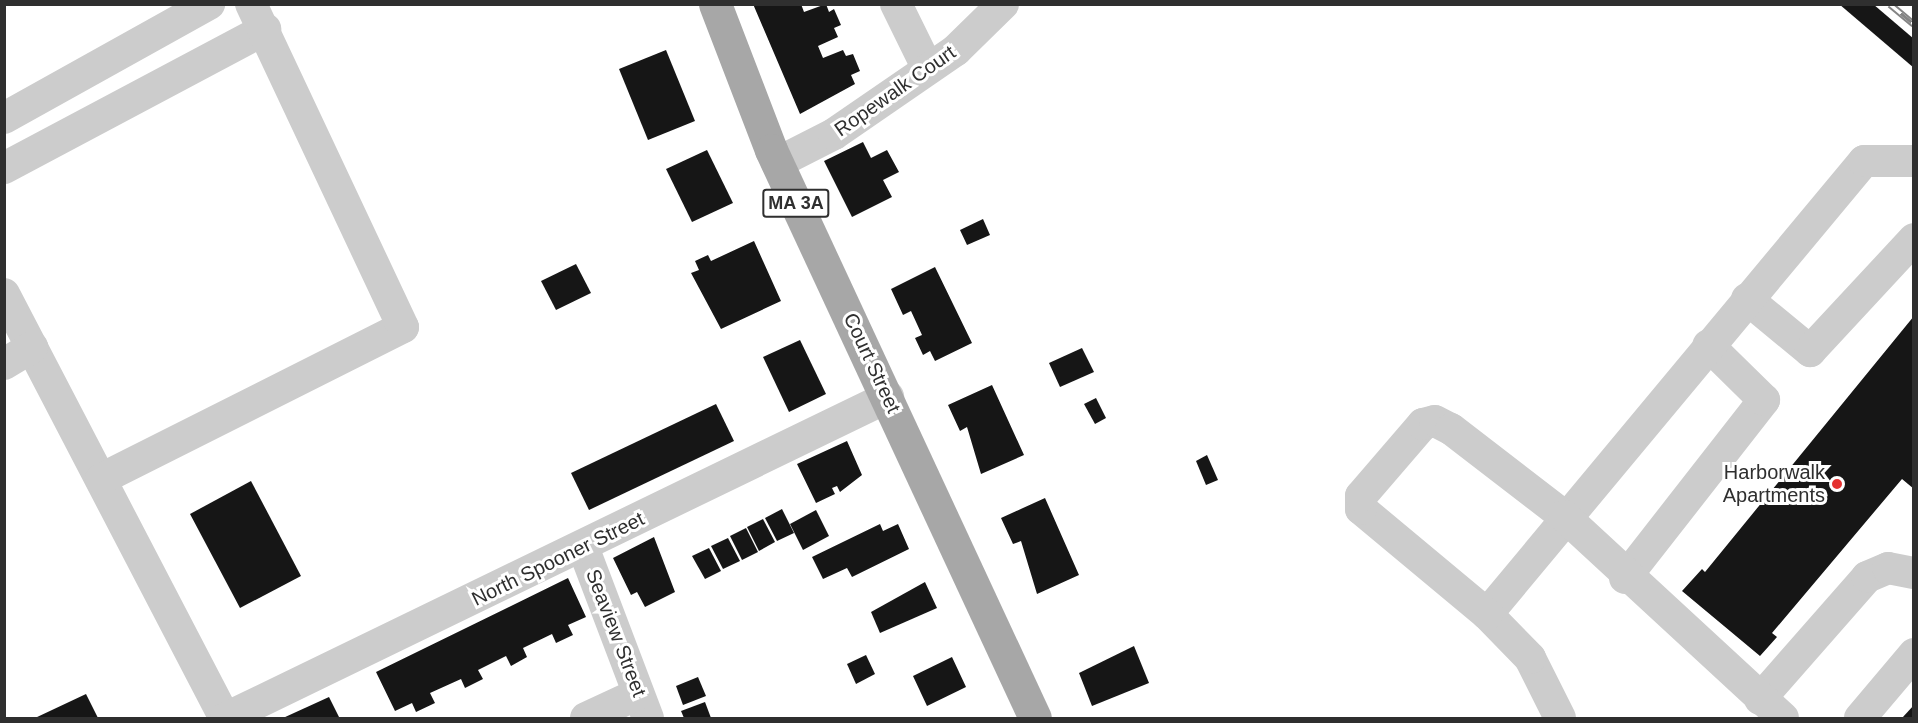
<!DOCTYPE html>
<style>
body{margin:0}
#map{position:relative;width:1918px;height:723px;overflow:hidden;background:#fff;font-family:Arial,sans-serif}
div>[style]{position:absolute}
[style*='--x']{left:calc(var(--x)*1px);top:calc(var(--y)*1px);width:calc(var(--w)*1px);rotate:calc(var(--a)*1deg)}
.building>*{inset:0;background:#161616}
.minor>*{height:32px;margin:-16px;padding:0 16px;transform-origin:16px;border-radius:16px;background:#ccc}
.major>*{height:33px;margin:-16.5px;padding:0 16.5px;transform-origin:16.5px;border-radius:16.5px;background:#a7a7a7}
.rail>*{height:7px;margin-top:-3.5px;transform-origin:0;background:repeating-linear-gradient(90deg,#fff 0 14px,#848484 0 28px);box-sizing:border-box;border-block:2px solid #848484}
.dots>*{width:16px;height:16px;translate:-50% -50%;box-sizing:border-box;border:3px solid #fff;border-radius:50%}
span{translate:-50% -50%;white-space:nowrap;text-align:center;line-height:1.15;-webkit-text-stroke:6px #fff;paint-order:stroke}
.shield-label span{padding:2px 4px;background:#fff;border:2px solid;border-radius:4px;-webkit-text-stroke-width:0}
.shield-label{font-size:18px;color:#2f2f2f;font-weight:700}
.street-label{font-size:20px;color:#2f2f2f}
.poi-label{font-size:20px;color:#2f2f2f}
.right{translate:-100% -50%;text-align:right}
.frame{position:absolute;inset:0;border:6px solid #2f2f2f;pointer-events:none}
</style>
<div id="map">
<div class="building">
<div style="clip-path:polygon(753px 4px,801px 4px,804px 12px,826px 4px,829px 12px,834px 9px,841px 25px,834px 28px,838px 37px,818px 46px,823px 58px,843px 50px,846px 56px,853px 54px,860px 71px,851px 75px,855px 84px,800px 114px)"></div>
<div style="clip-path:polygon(1839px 4px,1873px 4px,1914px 39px,1914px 68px)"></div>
<div style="clip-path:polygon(666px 50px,695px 121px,648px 140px,619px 69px)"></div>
<div style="clip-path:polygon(863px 142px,871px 158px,887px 150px,899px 172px,883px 180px,892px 197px,852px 217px,824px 161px)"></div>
<div style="clip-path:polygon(707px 150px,733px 203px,692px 222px,666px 169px)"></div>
<div style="clip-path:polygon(983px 219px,990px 235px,967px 245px,960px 230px)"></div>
<div style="clip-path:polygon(754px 241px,781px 301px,721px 329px,691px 273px,699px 270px,695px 261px,708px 255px,711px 261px)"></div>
<div style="clip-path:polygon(576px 264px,591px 293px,556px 310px,541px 281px)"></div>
<div style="clip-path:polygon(935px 267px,972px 343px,935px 361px,930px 351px,923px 355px,915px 338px,922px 335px,911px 311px,903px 315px,891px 289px)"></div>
<div style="clip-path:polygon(1914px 316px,1914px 489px,1902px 479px,1772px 633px,1777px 637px,1760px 656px,1682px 591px,1702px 569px,1705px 572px)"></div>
<div style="clip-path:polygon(800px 340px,826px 394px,789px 412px,763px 357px)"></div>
<div style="clip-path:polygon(1082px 348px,1094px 372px,1060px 387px,1049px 363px)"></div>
<div style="clip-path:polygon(992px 385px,1024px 455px,981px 474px,967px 427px,960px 431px,948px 405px)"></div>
<div style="clip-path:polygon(1096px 398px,1106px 418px,1095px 424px,1084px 404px)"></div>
<div style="clip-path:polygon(716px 404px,734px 441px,589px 510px,571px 473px)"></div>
<div style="clip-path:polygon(847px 441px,862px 475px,840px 492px,837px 486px,832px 488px,835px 494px,816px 503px,797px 464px)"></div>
<div style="clip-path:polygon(1207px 455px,1218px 480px,1206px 485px,1196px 461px)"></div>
<div style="clip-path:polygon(251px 481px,301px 576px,240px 608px,190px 514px)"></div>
<div style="clip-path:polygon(1045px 498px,1079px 575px,1037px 594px,1021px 541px,1013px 544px,1001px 518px)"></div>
<div style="clip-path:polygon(782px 509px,794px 533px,777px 541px,765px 518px)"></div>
<div style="clip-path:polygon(816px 510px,829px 536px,803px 550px,790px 524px)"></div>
<div style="clip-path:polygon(763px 519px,775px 542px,759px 551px,747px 527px)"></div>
<div style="clip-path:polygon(880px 524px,883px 531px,898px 524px,909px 549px,852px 577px,847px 568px,823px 579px,812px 557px)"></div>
<div style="clip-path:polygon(746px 528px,758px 552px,742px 560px,730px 536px)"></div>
<div style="clip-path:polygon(654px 537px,675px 592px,645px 607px,637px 592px,631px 595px,613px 558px)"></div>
<div style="clip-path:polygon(728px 538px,740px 561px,723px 569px,711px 546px)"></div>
<div style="clip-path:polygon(709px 548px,721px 571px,705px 579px,692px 556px)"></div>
<div style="clip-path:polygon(568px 578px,586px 617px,568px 625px,573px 635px,556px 643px,552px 634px,523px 648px,527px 657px,511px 666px,506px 656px,478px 670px,483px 679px,465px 688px,461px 679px,430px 693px,435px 703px,416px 712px,412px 703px,395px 711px,376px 672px)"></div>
<div style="clip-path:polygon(925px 582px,937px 608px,880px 633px,871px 612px)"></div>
<div style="clip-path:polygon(1134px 646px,1149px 683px,1092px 706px,1079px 673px)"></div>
<div style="clip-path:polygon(866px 655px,875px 674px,856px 684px,847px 664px)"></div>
<div style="clip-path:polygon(952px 657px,966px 687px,927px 706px,913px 676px)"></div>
<div style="clip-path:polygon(698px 677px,706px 696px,683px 705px,676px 686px)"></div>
<div style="clip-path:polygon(86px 694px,98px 718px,35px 718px)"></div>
<div style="clip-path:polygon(329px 697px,339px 717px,283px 718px)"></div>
<div style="clip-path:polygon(705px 702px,711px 718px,684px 718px,681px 711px)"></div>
<div style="clip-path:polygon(1914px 705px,1914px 718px,1902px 718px)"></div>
</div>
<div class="minor">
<div style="--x:896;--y:4;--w:72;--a:63.8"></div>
<div style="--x:4;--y:118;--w:235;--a:-29.1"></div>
<div style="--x:777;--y:163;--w:64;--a:-27"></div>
<div style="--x:834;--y:134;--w:148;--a:-34.5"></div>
<div style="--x:956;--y:50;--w:66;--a:-44.4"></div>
<div style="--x:4;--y:168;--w:296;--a:-28"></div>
<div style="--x:4;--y:294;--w:478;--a:62.5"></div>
<div style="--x:1747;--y:299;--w:82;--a:39.5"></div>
<div style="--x:1810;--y:351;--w:153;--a:-47.1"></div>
<div style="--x:4;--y:364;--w:33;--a:-31"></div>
<div style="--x:101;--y:479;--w:338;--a:-26.7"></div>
<div style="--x:403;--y:327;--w:357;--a:-115.2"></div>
<div style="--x:583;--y:547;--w:183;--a:69.2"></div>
<div style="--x:1625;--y:578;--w:226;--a:-52"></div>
<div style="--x:1764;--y:400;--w:78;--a:-135.5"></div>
<div style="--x:1487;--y:614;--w:589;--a:-50.23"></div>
<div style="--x:1864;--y:161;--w:50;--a:0"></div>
<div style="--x:1760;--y:699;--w:162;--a:-48.7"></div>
<div style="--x:1867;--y:577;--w:23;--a:-23"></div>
<div style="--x:1888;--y:568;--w:26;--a:11"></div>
<div style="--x:226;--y:718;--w:736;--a:-25.87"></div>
<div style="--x:586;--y:718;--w:57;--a:-24.8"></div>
<div style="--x:1560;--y:718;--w:67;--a:-116.6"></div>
<div style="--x:1530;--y:658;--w:62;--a:-134.3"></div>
<div style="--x:1487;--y:614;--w:164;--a:-140.2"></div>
<div style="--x:1361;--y:509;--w:13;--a:-90"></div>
<div style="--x:1361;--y:496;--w:95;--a:-49.3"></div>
<div style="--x:1423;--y:424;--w:12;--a:-14"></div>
<div style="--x:1435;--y:421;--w:18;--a:27"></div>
<div style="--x:1451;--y:429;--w:143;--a:37.6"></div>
<div style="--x:1564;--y:516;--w:298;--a:42.7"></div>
<div style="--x:1860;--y:718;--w:84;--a:-49.8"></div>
</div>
<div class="major">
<div style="--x:715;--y:4;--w:156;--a:69"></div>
<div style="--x:771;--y:150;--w:626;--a:65.07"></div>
</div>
<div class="rail">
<div style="--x:1890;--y:4;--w:31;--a:40"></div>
</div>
<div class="dots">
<div style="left:1837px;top:484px;background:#e53231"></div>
</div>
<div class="shield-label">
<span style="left:796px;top:203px">MA 3A</span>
</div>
<div class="street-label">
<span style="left:895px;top:91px;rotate:-35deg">Ropewalk Court</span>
<span style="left:872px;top:363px;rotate:65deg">Court Street</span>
<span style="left:558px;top:559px;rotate:-26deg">North Spooner Street</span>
<span style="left:616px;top:633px;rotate:69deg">Seaview Street</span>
</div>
<div class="poi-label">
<span class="right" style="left:1825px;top:484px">Harborwalk<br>Apartments</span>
</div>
<div class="frame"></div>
</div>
